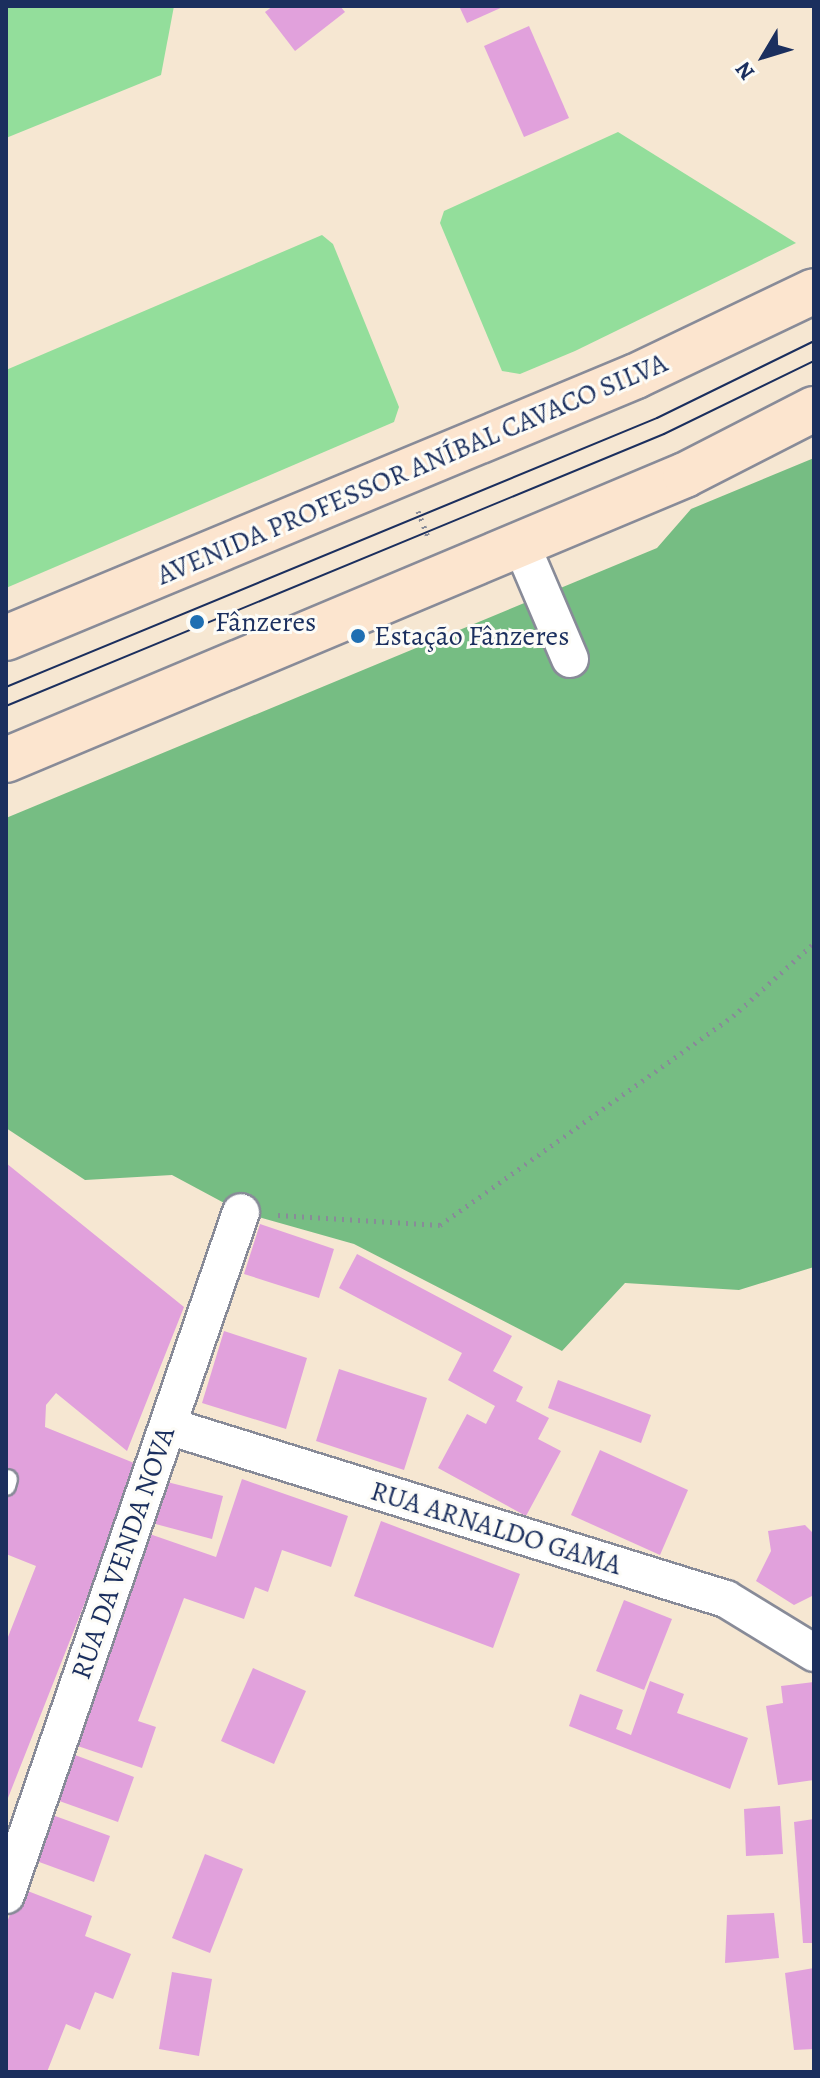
<!DOCTYPE html>
<meta charset="utf-8">
<style>
body{margin:0}
#map{position:relative;width:820px;height:2078px;overflow:hidden;background:#f6e7d2;font-family:Alegreya,serif}
div>[style]{position:absolute}
[style*='--x']{left:calc(var(--x)*1px);top:calc(var(--y)*1px);width:calc(var(--w)*1px);rotate:calc(var(--a)*1deg)}
.green>*{inset:0;background:#93de9b}
.forest>*{inset:0;background:#76bd83}
.building>*{inset:0;background:#e1a1dc}
.path>*{height:5px;margin-top:-2.5px;transform-origin:0;background:repeating-linear-gradient(90deg,#888b98 0 2px,transparent 0 8px)}
.roads{filter:drop-shadow(2px 0 #888b98) drop-shadow(-2px 0 #888b98) drop-shadow(0 2px #888b98) drop-shadow(0 -2px #888b98)}
.lane>*{height:18px;margin:-9px;padding:0 9px;transform-origin:9px;border-radius:9px;background:#fff}
.street>*{height:36px;margin:-18px;padding:0 18px;transform-origin:18px;border-radius:18px;background:#fff}
.secondary>*{height:44px;margin:-22px;padding:0 22px;transform-origin:22px;border-radius:22px;background:#fce5cf}
.tram>*{height:2px;margin:-1px;padding:0 1px;transform-origin:1px;border-radius:1px;background:#1b2f5e}
.dots>*{width:22px;height:22px;translate:-50% -50%;box-sizing:border-box;border:4px solid #fdfcf7;border-radius:50%}
span{translate:-50% -50%;white-space:nowrap;text-align:center;line-height:1.15;-webkit-text-stroke:6px #fdfcf7;paint-order:stroke}
.street-label{font-size:28px;color:#1b2f5e}
.poi-label{font-size:28px;color:#1b2f5e}
.left{translate:0 -50%;text-align:left}
.frame{position:absolute;inset:0;border:8px solid #1b2f5e;pointer-events:none}
.north{position:absolute;left:724px;top:16px;width:80px;height:80px;-webkit-text-stroke:6px #fdfcf7;paint-order:stroke;rotate:232deg;font-size:22px;font-weight:700;line-height:32px;text-align:center;color:#1b2f5e}
.north::after{content:'';display:block;margin:auto;width:28px;height:36px;background:#1b2f5e;clip-path:polygon(50% 0,100% 100%,50% 72%,0 100%)}
</style>
<div id="map">
<div class="green">
<div style="clip-path:polygon(6px 6px,174px 6px,161px 75px,6px 138px)"></div>
<div style="clip-path:polygon(618px 132px,796px 243px,575px 351px,520px 374px,502px 371px,440px 223px,444px 211px)"></div>
<div style="clip-path:polygon(322px 235px,333px 244px,399px 407px,394px 422px,6px 588px,6px 370px)"></div>
</div>
<div class="forest">
<div style="clip-path:polygon(814px 458px,814px 1267px,739px 1290px,625px 1283px,562px 1351px,354px 1244px,241px 1212px,172px 1175px,85px 1180px,6px 1128px,6px 818px,657px 548px,691px 509px)"></div>
</div>
<div class="building">
<div style="clip-path:polygon(273px 6px,340px 6px,345px 12px,295px 51px,265px 12px)"></div>
<div style="clip-path:polygon(459px 6px,505px 6px,467px 23px)"></div>
<div style="clip-path:polygon(529px 26px,569px 118px,524px 137px,484px 46px)"></div>
<div style="clip-path:polygon(6px 1163px,184px 1307px,127px 1451px,56px 1393px,46px 1405px,45px 1427px,139px 1465px,6px 1803px,6px 1642px,36px 1566px,6px 1554px)"></div>
<div style="clip-path:polygon(260px 1224px,334px 1249px,319px 1298px,244px 1274px)"></div>
<div style="clip-path:polygon(357px 1254px,512px 1336px,493px 1371px,523px 1387px,516px 1401px,549px 1418px,538px 1439px,561px 1451px,526px 1516px,438px 1468px,467px 1414px,486px 1424px,495px 1406px,448px 1380px,462px 1353px,339px 1288px)"></div>
<div style="clip-path:polygon(224px 1331px,307px 1358px,286px 1429px,202px 1403px)"></div>
<div style="clip-path:polygon(339px 1369px,427px 1398px,404px 1470px,316px 1441px)"></div>
<div style="clip-path:polygon(558px 1380px,651px 1415px,641px 1443px,548px 1408px)"></div>
<div style="clip-path:polygon(600px 1450px,688px 1490px,660px 1555px,571px 1515px)"></div>
<div style="clip-path:polygon(242px 1479px,348px 1516px,331px 1567px,282px 1550px,268px 1592px,255px 1587px,244px 1619px,184px 1598px,138px 1721px,156px 1727px,142px 1768px,69px 1743px,141px 1531px,216px 1557px)"></div>
<div style="clip-path:polygon(159px 1480px,223px 1496px,212px 1539px,148px 1522px)"></div>
<div style="clip-path:polygon(381px 1521px,520px 1574px,493px 1648px,354px 1596px)"></div>
<div style="clip-path:polygon(805px 1525px,814px 1534px,814px 1595px,794px 1605px,756px 1581px,771px 1551px,768px 1531px)"></div>
<div style="clip-path:polygon(624px 1600px,672px 1619px,644px 1690px,596px 1671px)"></div>
<div style="clip-path:polygon(253px 1668px,306px 1691px,274px 1764px,221px 1741px)"></div>
<div style="clip-path:polygon(650px 1681px,684px 1694px,677px 1713px,748px 1738px,730px 1789px,569px 1726px,580px 1694px,623px 1710px,616px 1729px,631px 1735px)"></div>
<div style="clip-path:polygon(814px 1682px,814px 1780px,778px 1785px,766px 1706px,783px 1703px,781px 1686px)"></div>
<div style="clip-path:polygon(67px 1752px,134px 1777px,118px 1822px,51px 1798px)"></div>
<div style="clip-path:polygon(780px 1806px,783px 1854px,746px 1856px,744px 1809px)"></div>
<div style="clip-path:polygon(47px 1813px,110px 1836px,94px 1882px,31px 1859px)"></div>
<div style="clip-path:polygon(814px 1819px,814px 1943px,803px 1943px,794px 1822px)"></div>
<div style="clip-path:polygon(205px 1854px,243px 1869px,210px 1953px,172px 1938px)"></div>
<div style="clip-path:polygon(20px 1888px,92px 1916px,85px 1936px,131px 1954px,113px 1999px,95px 1992px,80px 2030px,66px 2024px,47px 2072px,6px 2072px,6px 1925px)"></div>
<div style="clip-path:polygon(774px 1913px,779px 1958px,725px 1963px,727px 1915px)"></div>
<div style="clip-path:polygon(814px 1968px,814px 2049px,794px 2050px,785px 1973px)"></div>
<div style="clip-path:polygon(172px 1972px,212px 1979px,199px 2056px,159px 2049px)"></div>
</div>
<div class="path">
<div style="--x:418;--y:511;--w:30;--a:69"></div>
<div style="--x:278;--y:1215;--w:162;--a:3.5"></div>
<div style="--x:440;--y:1225;--w:360;--a:-35.5"></div>
<div style="--x:733;--y:1016;--w:109;--a:-42"></div>
</div>
<div class="roads">
<div class="lane">
<div style="--x:6;--y:1486;--w:7;--a:-74"></div>
</div>
<div class="street">
<div style="--x:521;--y:544;--w:125;--a:66.9"></div>
<div style="--x:168;--y:1426;--w:584;--a:17.23"></div>
<div style="--x:726;--y:1599;--w:103;--a:31.5"></div>
<div style="--x:6;--y:1895;--w:722;--a:-71.01"></div>
</div>
<div class="secondary">
<div style="--x:6;--y:638;--w:682;--a:-22.58"></div>
<div style="--x:636;--y:376;--w:197;--a:-25.5"></div>
<div style="--x:6;--y:760;--w:736;--a:-22.77"></div>
<div style="--x:685;--y:475;--w:145;--a:-27.1"></div>
</div>
</div>
<div class="tram">
<div style="--x:6;--y:687;--w:704;--a:-22.45"></div>
<div style="--x:657;--y:418;--w:175;--a:-26.1"></div>
<div style="--x:6;--y:706;--w:712;--a:-22.46"></div>
<div style="--x:664;--y:434;--w:167;--a:-26"></div>
</div>
<div class="dots">
<div style="left:197px;top:622px;background:#1f6fb2"></div>
<div style="left:358px;top:636px;background:#1f6fb2"></div>
</div>
<div class="street-label">
<span style="left:412px;top:469px;rotate:-23deg">AVENIDA PROFESSOR ANÍBAL CAVACO SILVA</span>
<span style="left:496px;top:1528px;rotate:17deg">RUA ARNALDO GAMA</span>
<span style="left:123px;top:1553px;rotate:-71deg">RUA DA VENDA NOVA</span>
</div>
<div class="poi-label">
<span class="left" style="left:215px;top:622px">Fânzeres</span>
<span class="left" style="left:374px;top:636px">Estação Fânzeres</span>
</div>
<div class="frame"></div>
<div class="north">N</div>
</div>
